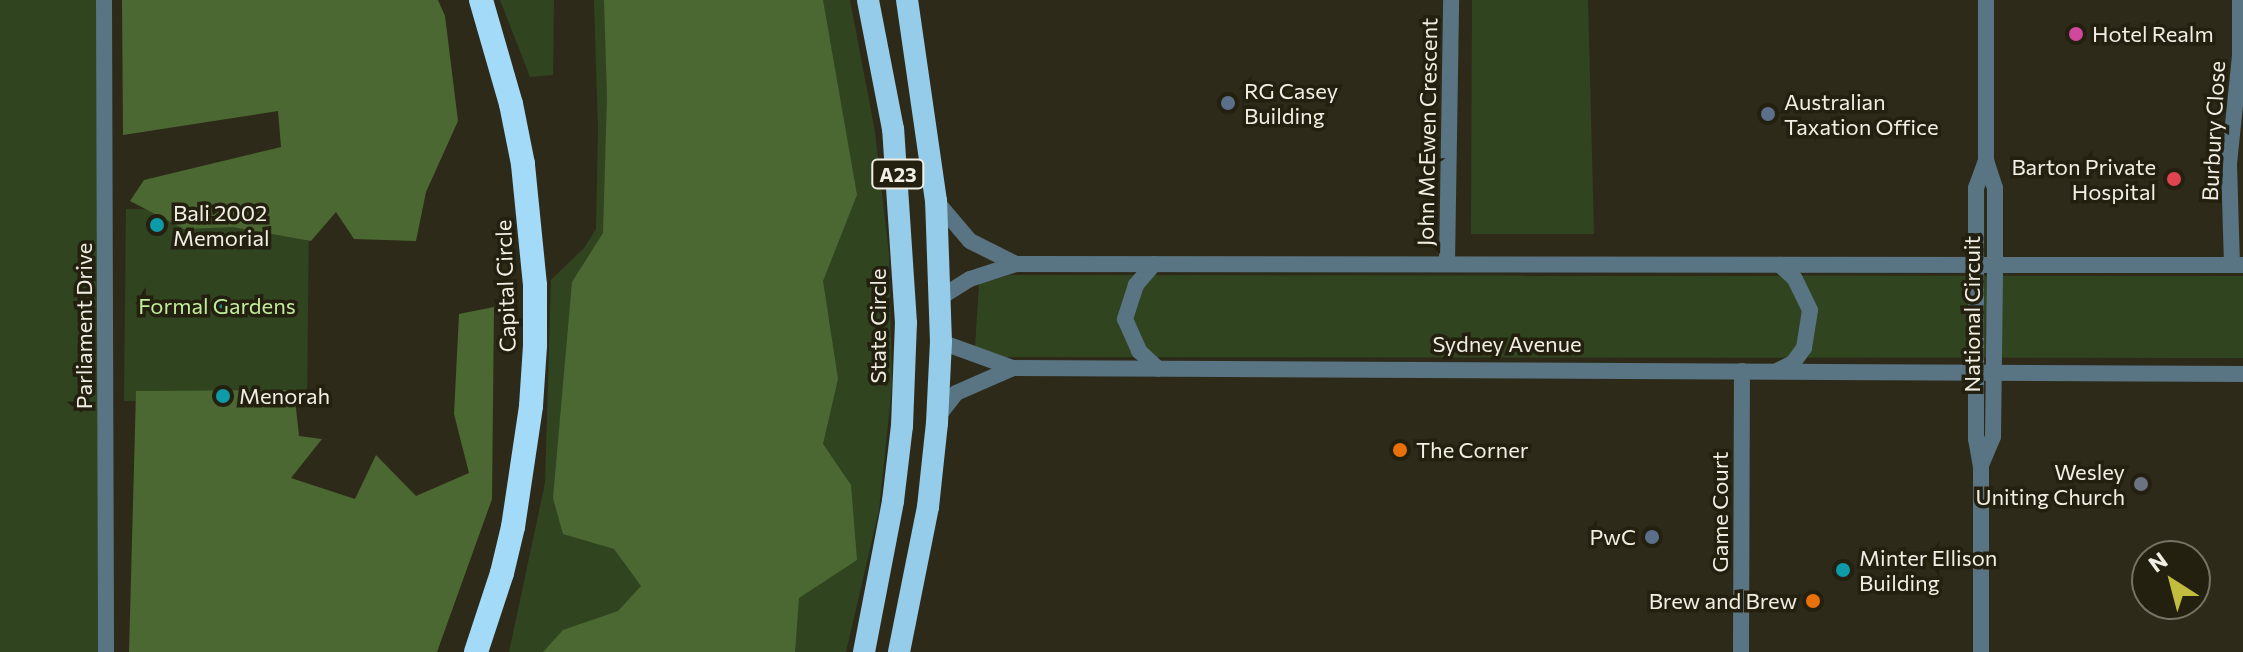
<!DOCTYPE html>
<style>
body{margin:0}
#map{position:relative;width:2243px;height:652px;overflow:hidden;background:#2e2a19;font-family:Commissioner,sans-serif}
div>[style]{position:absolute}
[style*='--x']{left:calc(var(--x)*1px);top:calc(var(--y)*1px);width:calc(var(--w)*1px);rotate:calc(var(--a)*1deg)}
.green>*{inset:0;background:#314420}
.forest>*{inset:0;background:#4b6832}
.water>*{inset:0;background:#1e8283}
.minor>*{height:16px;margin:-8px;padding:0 8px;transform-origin:8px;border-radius:8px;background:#597482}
.tertiary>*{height:16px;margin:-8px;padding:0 8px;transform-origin:8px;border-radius:8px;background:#597482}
.trunk>*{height:22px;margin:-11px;padding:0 11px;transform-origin:11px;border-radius:11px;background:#94ccea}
.motorway>*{height:24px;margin:-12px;padding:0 12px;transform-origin:12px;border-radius:12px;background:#a3daf7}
.dots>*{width:22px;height:22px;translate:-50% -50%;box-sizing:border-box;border:4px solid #242010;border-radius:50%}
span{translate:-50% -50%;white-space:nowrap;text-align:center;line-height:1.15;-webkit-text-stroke:7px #242010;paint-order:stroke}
.shield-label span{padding:2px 6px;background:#242010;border:2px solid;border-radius:6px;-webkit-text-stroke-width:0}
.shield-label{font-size:20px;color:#f1eee4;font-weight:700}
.poi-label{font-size:22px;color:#f1eee4}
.left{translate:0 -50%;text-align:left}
.right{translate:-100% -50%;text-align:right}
.street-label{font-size:22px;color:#f1eee4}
.park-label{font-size:22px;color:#c0ed9b}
.north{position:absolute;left:2131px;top:540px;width:80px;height:80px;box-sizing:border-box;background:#242010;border:2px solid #767265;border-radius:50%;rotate:324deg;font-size:22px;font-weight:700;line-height:32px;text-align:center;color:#f1eee4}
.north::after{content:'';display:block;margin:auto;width:28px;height:36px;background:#c3bd3f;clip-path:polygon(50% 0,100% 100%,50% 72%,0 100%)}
</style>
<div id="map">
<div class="green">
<div style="clip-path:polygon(0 0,101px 0,106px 652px,0 652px)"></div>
<div style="clip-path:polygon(500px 0,554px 0,553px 75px,530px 77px)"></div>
<div style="clip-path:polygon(594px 0,850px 0,875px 132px,889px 254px,892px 386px,879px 510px,846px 652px,509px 652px,545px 483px,551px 280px,584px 248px,596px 229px,598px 130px)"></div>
<div style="clip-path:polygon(1472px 0,1588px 0,1594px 234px,1471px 234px)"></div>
<div style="clip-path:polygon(126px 209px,309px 211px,307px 402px,124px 401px)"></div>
<div style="clip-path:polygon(1010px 275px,2243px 276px,2243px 358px,1004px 357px,975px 347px,979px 284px)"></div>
</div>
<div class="forest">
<div style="clip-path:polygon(122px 0,438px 0,445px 16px,458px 121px,426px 192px,416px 241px,354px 239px,336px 212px,311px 241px,233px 227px,184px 229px,130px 201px,144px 180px,281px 147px,278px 111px,123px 135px)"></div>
<div style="clip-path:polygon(604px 0,823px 0,857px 195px,823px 281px,838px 379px,823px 444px,851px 485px,857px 560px,799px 598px,795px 652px,543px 652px,563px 630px,618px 611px,641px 586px,614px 549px,563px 534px,553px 498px,572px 282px,603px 233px,607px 97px)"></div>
<div style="clip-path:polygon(494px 307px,492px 499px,437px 652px,129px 652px,136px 391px,294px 390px,299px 436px,322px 439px,291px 478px,355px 499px,376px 455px,416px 496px,469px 473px,454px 414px,459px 314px)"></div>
</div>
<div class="water">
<div style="clip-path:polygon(216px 302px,280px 302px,281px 308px,216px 308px)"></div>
</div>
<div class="minor">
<div style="--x:104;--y:0;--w:652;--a:89.82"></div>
<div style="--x:936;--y:201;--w:52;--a:49.6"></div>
<div style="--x:970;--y:241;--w:51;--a:26.6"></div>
<div style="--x:1154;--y:264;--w:28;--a:131"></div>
<div style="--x:1136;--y:285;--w:36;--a:108"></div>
<div style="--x:1125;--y:319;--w:35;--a:66"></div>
<div style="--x:1139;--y:351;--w:26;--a:43"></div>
<div style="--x:1447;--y:264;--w:264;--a:-89.1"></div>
<div style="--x:2232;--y:265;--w:101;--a:-91.7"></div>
<div style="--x:2229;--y:164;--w:110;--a:-84.2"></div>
<div style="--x:2240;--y:55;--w:55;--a:-90"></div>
<div style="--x:941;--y:297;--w:34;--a:-32"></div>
<div style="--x:970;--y:279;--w:48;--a:-18.1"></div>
<div style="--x:1016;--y:264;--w:1227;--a:0.05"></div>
<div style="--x:941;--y:342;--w:77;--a:19.9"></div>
<div style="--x:1013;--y:368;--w:1230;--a:0.28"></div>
<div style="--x:1777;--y:371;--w:18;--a:-27"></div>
<div style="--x:1793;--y:363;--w:19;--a:-54"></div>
<div style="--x:1804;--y:348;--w:38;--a:-81"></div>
<div style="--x:1810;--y:310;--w:34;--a:-116"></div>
<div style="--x:1795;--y:279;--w:21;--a:-137"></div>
<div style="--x:939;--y:415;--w:28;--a:-52"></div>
<div style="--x:956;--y:393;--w:62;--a:-23.7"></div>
<div style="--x:1741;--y:652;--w:281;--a:-89.8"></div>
</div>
<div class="tertiary">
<div style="--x:1981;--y:465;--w:30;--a:-67"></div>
<div style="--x:1993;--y:437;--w:172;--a:-89.3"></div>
<div style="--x:1995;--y:265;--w:77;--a:-90"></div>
<div style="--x:1995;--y:188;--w:29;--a:-108"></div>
<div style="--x:1986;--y:160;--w:160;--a:-90"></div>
<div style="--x:1981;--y:652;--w:185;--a:-90"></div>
<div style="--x:1981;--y:467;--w:28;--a:-100"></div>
<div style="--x:1976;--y:439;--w:251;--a:-90"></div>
<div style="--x:1976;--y:188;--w:30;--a:-70"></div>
</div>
<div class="trunk">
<div style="--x:864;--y:652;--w:154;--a:-79.1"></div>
<div style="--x:893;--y:501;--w:76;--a:-83.2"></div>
<div style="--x:902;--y:426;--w:103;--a:-87.8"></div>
<div style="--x:906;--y:323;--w:194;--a:-93.8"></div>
<div style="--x:893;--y:129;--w:131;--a:-101"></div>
<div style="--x:899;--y:652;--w:148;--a:-78.7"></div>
<div style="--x:928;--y:507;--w:84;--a:-83.9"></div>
<div style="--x:937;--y:423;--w:81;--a:-87.2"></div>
<div style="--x:941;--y:342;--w:141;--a:-92"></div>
<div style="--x:936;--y:201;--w:203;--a:-98.2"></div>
</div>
<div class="motorway">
<div style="--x:476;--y:652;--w:83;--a:-71.8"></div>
<div style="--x:502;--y:573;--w:47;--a:-76.6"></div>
<div style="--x:513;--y:527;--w:122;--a:-81.5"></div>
<div style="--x:531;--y:406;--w:61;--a:-86.2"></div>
<div style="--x:535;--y:345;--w:60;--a:-90"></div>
<div style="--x:535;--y:285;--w:122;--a:-95.7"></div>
<div style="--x:523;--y:164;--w:61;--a:-101.3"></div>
<div style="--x:511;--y:104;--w:108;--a:-106.1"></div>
</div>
<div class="dots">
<div style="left:2076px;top:34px;background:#d1479c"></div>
<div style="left:1228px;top:103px;background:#5c6f8a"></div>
<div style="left:1768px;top:114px;background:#5c6f8a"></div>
<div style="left:2174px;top:179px;background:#e0444e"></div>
<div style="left:157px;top:225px;background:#0f9aa8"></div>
<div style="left:223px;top:396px;background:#0f9aa8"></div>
<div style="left:1400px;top:450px;background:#e8710a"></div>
<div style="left:2141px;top:484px;background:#6b7280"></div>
<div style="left:1652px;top:537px;background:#5c6f8a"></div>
<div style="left:1843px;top:570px;background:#0f9aa8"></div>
<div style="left:1813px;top:601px;background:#e8710a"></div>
</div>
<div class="shield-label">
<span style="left:898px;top:174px">A23</span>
</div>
<div class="poi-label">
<span class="left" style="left:2092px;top:34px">Hotel Realm</span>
<span class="left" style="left:1244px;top:103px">RG Casey<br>Building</span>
<span class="left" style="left:1784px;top:114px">Australian<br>Taxation Office</span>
<span class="right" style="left:2156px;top:179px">Barton Private<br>Hospital</span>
<span class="left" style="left:173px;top:225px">Bali 2002<br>Memorial</span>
<span class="left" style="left:239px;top:396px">Menorah</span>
<span class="left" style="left:1416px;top:450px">The Corner</span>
<span class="right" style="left:2125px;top:484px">Wesley<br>Uniting Church</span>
<span class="right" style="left:1636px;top:537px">PwC</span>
<span class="left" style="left:1859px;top:570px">Minter Ellison<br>Building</span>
<span class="right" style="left:1797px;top:601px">Brew and Brew</span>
</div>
<div class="street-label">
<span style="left:2213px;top:131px;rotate:-87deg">Burbury Close</span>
<span style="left:1427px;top:132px;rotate:-89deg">John McEwen Crescent</span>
<span style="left:505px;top:286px;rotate:-92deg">Capital Circle</span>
<span style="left:1972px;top:314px;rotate:-90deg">National Circuit</span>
<span style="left:84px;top:326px;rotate:-90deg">Parliament Drive</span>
<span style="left:878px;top:326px;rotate:-90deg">State Circle</span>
<span style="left:1507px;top:344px">Sydney Avenue</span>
<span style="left:1720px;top:512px;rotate:-90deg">Game Court</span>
</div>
<div class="park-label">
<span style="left:217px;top:306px">Formal Gardens</span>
</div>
<div class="north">N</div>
</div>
